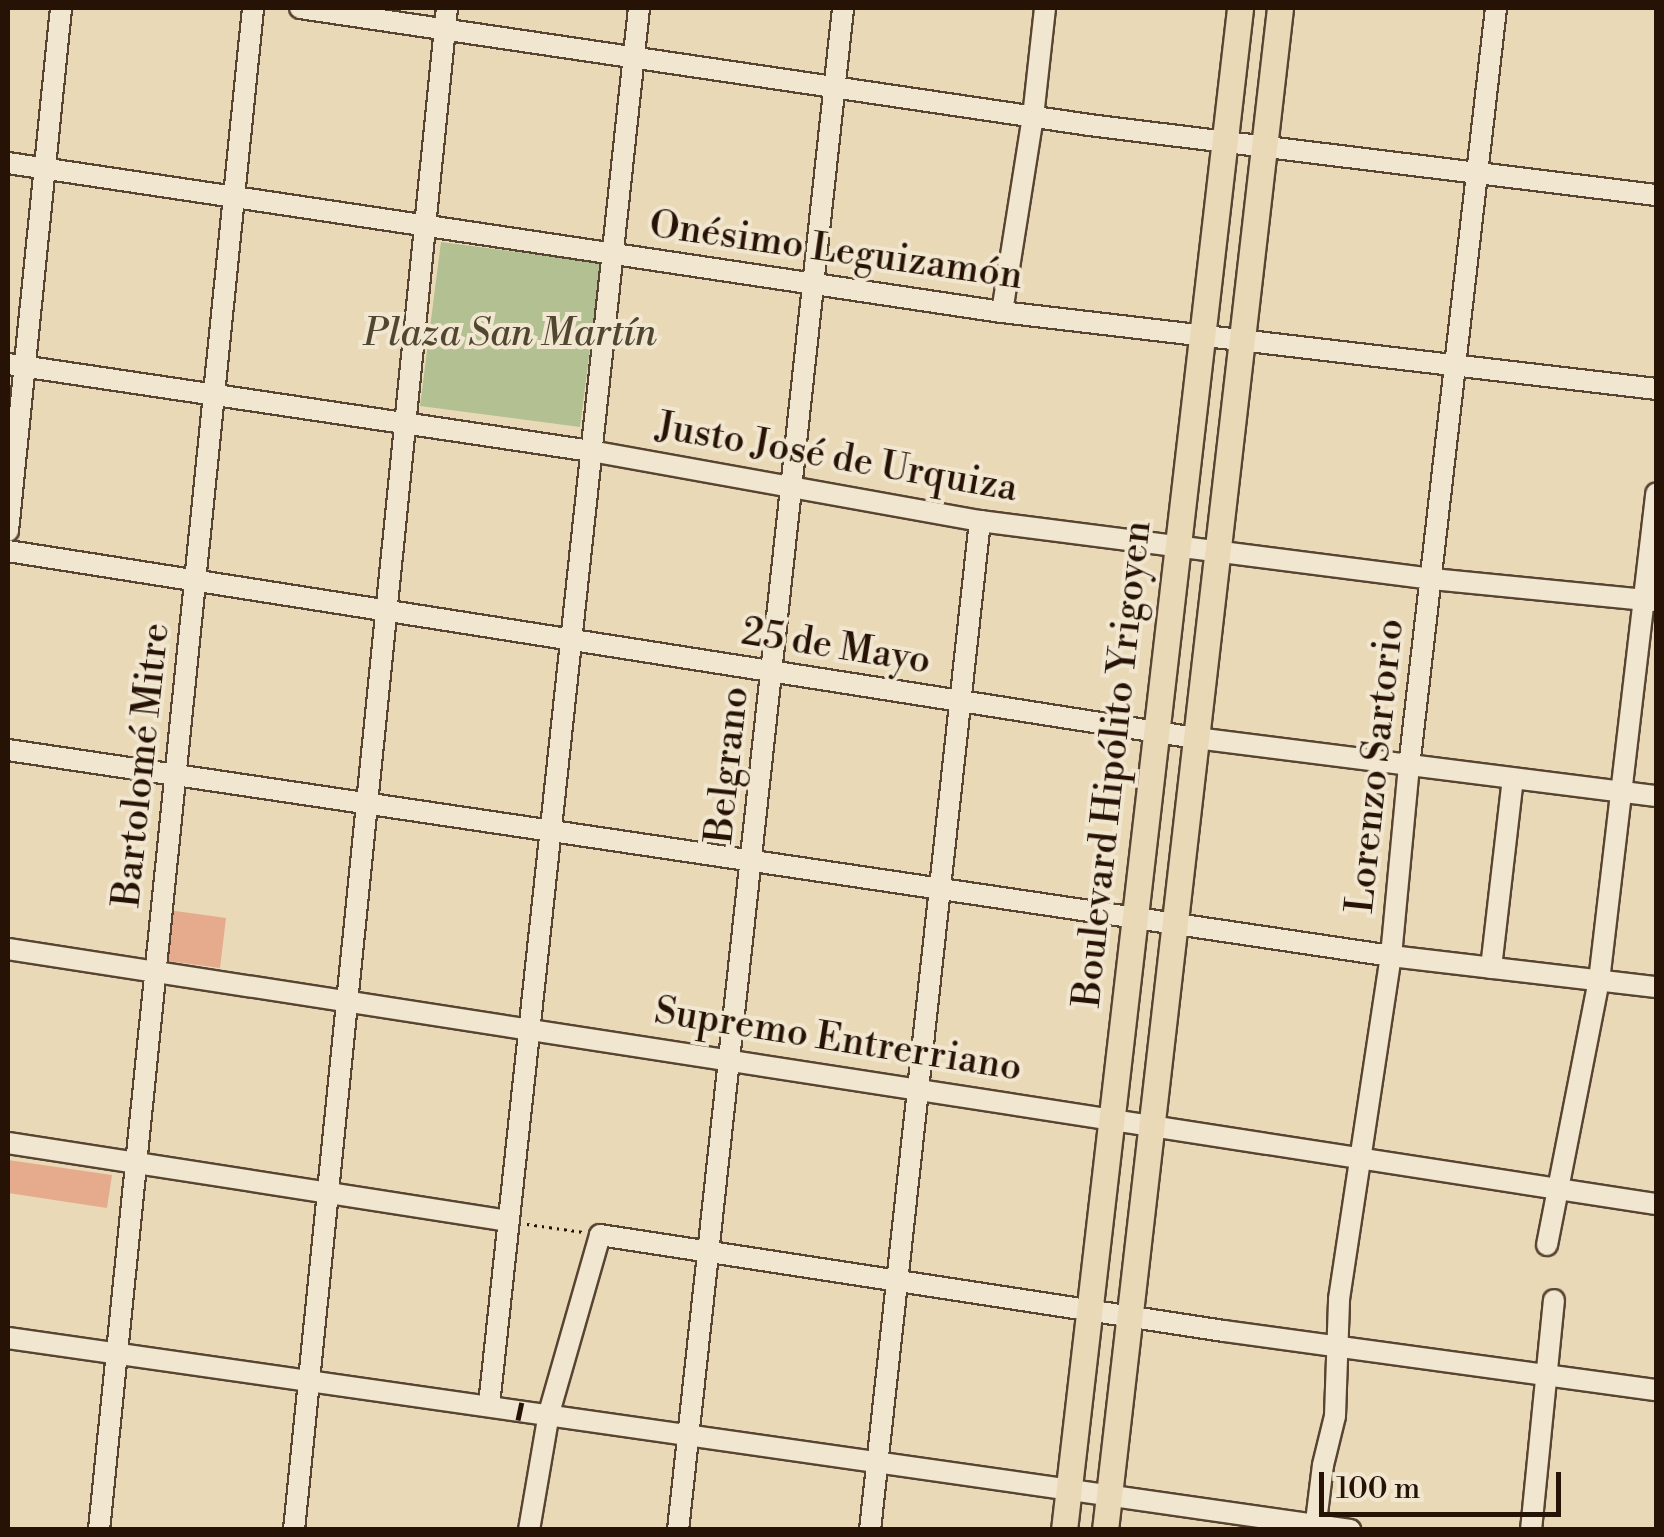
<!DOCTYPE html>
<meta charset="utf-8">
<style>
body{margin:0}
#map{position:relative;width:1664px;height:1537px;overflow:hidden;background:#e9d9b7;font-family:"Libre Bodoni",serif}
div>[style]{position:absolute}
[style*='--x']{left:calc(var(--x)*1px);top:calc(var(--y)*1px);width:calc(var(--w)*1px);rotate:calc(var(--a)*1deg)}
.green>*{inset:0;background:#b2c092}
.building>*{inset:0;background:#e5ab8c}
.path>*{height:2.5px;margin-top:-1.25px;transform-origin:0;background:repeating-linear-gradient(90deg,#271306 0 2.5px,transparent 0 7.5px)}
.roads{filter:drop-shadow(2px 0 #584432) drop-shadow(-2px 0 #584432) drop-shadow(0 2px #584432) drop-shadow(0 -2px #584432)}
.minor>*{height:20px;margin:-10px;padding:0 10px;transform-origin:10px;border-radius:10px;background:#f1e6d0}
.major>*{height:25px;margin:-12.5px;padding:0 12.5px;transform-origin:12.5px;border-radius:12.5px;background:#e9d9b7}
.rail>*{height:5px;margin-top:-2.5px;transform-origin:0;background:repeating-linear-gradient(90deg,#271306 0 18px,transparent 0 36px)}
span{translate:-50% -50%;white-space:nowrap;text-align:center;line-height:1.15;-webkit-text-stroke:8px #f1e6d0;paint-order:stroke}
.street-label{font-size:38px;color:#271306}
.park-label{font-size:38px;color:#514730;font-style:italic}
.frame{position:absolute;inset:0;border:10px solid #271306;pointer-events:none}
.scale{position:absolute;left:1319px;top:1472px;width:242px;height:45px;box-sizing:border-box;border:5px solid #271306;border-top:0;padding-left:12px;font-size:30px;line-height:35px;white-space:nowrap;color:#271306;-webkit-text-stroke:8px #f1e6d0;paint-order:stroke}
</style>
<div id="map">
<div class="green">
<div style="clip-path:polygon(441px 242px,601px 263px,580px 427px,420px 406px)"></div>
</div>
<div class="building">
<div style="clip-path:polygon(168px 910px,226px 918px,220px 968px,161px 960px)"></div>
<div style="clip-path:polygon(8px 1160px,112px 1175px,107px 1208px,8px 1193px)"></div>
</div>
<div class="path">
<div style="--x:527;--y:1224;--w:57;--a:8.1"></div>
</div>
<div class="roads">
<div class="minor">
<div style="--x:300;--y:8;--w:798;--a:8.43"></div>
<div style="--x:1089;--y:125;--w:571;--a:7.04"></div>
<div style="--x:8;--y:163;--w:1005;--a:8.53"></div>
<div style="--x:1002;--y:312;--w:659;--a:6.71"></div>
<div style="--x:1002;--y:312;--w:197;--a:-81"></div>
<div style="--x:1033;--y:117;--w:110;--a:-83.7"></div>
<div style="--x:8;--y:364;--w:589;--a:8.49"></div>
<div style="--x:591;--y:451;--w:395;--a:10.2"></div>
<div style="--x:980;--y:521;--w:456;--a:7.3"></div>
<div style="--x:1432;--y:579;--w:225;--a:5.6"></div>
<div style="--x:8;--y:531;--w:526;--a:-84.21"></div>
<div style="--x:8;--y:551;--w:1203;--a:8.95"></div>
<div style="--x:1196;--y:738;--w:464;--a:7.2"></div>
<div style="--x:8;--y:750;--w:1398;--a:8.47"></div>
<div style="--x:1391;--y:956;--w:267;--a:6.7"></div>
<div style="--x:8;--y:949;--w:1668;--a:8.8"></div>
<div style="--x:1491;--y:968;--w:190;--a:-83.4"></div>
<div style="--x:8;--y:1143;--w:507;--a:8.85"></div>
<div style="--x:1547;--y:1245;--w:269;--a:-78.9"></div>
<div style="--x:1599;--y:981;--w:491;--a:-83.3"></div>
<div style="--x:8;--y:1338;--w:1356;--a:8.14"></div>
<div style="--x:489;--y:1405;--w:1405;--a:-83.87"></div>
<div style="--x:99;--y:1530;--w:1530;--a:-84.22"></div>
<div style="--x:294;--y:1530;--w:1530;--a:-84.26"></div>
<div style="--x:529;--y:1530;--w:119;--a:-80.3"></div>
<div style="--x:549;--y:1413;--w:185;--a:-74"></div>
<div style="--x:600;--y:1235;--w:631;--a:8.75"></div>
<div style="--x:1224;--y:1331;--w:436;--a:7.8"></div>
<div style="--x:678;--y:1530;--w:1531;--a:-83.81"></div>
<div style="--x:870;--y:1530;--w:1015;--a:-83.78"></div>
<div style="--x:1315;--y:1530;--w:65;--a:-83"></div>
<div style="--x:1323;--y:1465;--w:50;--a:-76.2"></div>
<div style="--x:1335;--y:1416;--w:117;--a:-88"></div>
<div style="--x:1339;--y:1299;--w:347;--a:-81.4"></div>
<div style="--x:1391;--y:956;--w:190;--a:-84.6"></div>
<div style="--x:1409;--y:767;--w:764;--a:-83.46"></div>
<div style="--x:1531;--y:1530;--w:231;--a:-84.3"></div>
</div>
<div class="major">
<div style="--x:1064;--y:1530;--w:1532;--a:-83.4"></div>
<div style="--x:1105;--y:1530;--w:1532;--a:-83.44"></div>
</div>
</div>
<div class="rail">
<div style="--x:518;--y:1420;--w:19;--a:-78"></div>
</div>
<div class="street-label">
<span style="left:836px;top:251px;rotate:8deg">Onésimo Leguizamón</span>
<span style="left:837px;top:458px;rotate:10deg">Justo José de Urquiza</span>
<span style="left:836px;top:647px;rotate:9deg">25 de Mayo</span>
<span style="left:1113px;top:764px;rotate:-84deg">Boulevard Hipólito Yrigoyen</span>
<span style="left:142px;top:765px;rotate:-84deg">Bartolomé Mitre</span>
<span style="left:728px;top:765px;rotate:-84deg">Belgrano</span>
<span style="left:1376px;top:766px;rotate:-84deg">Lorenzo Sartorio</span>
<span style="left:838px;top:1040px;rotate:9deg">Supremo Entrerriano</span>
</div>
<div class="park-label">
<span style="left:510px;top:334px">Plaza San Martín</span>
</div>
<div class="frame"></div>
<div class="scale">100 m</div>
</div>
